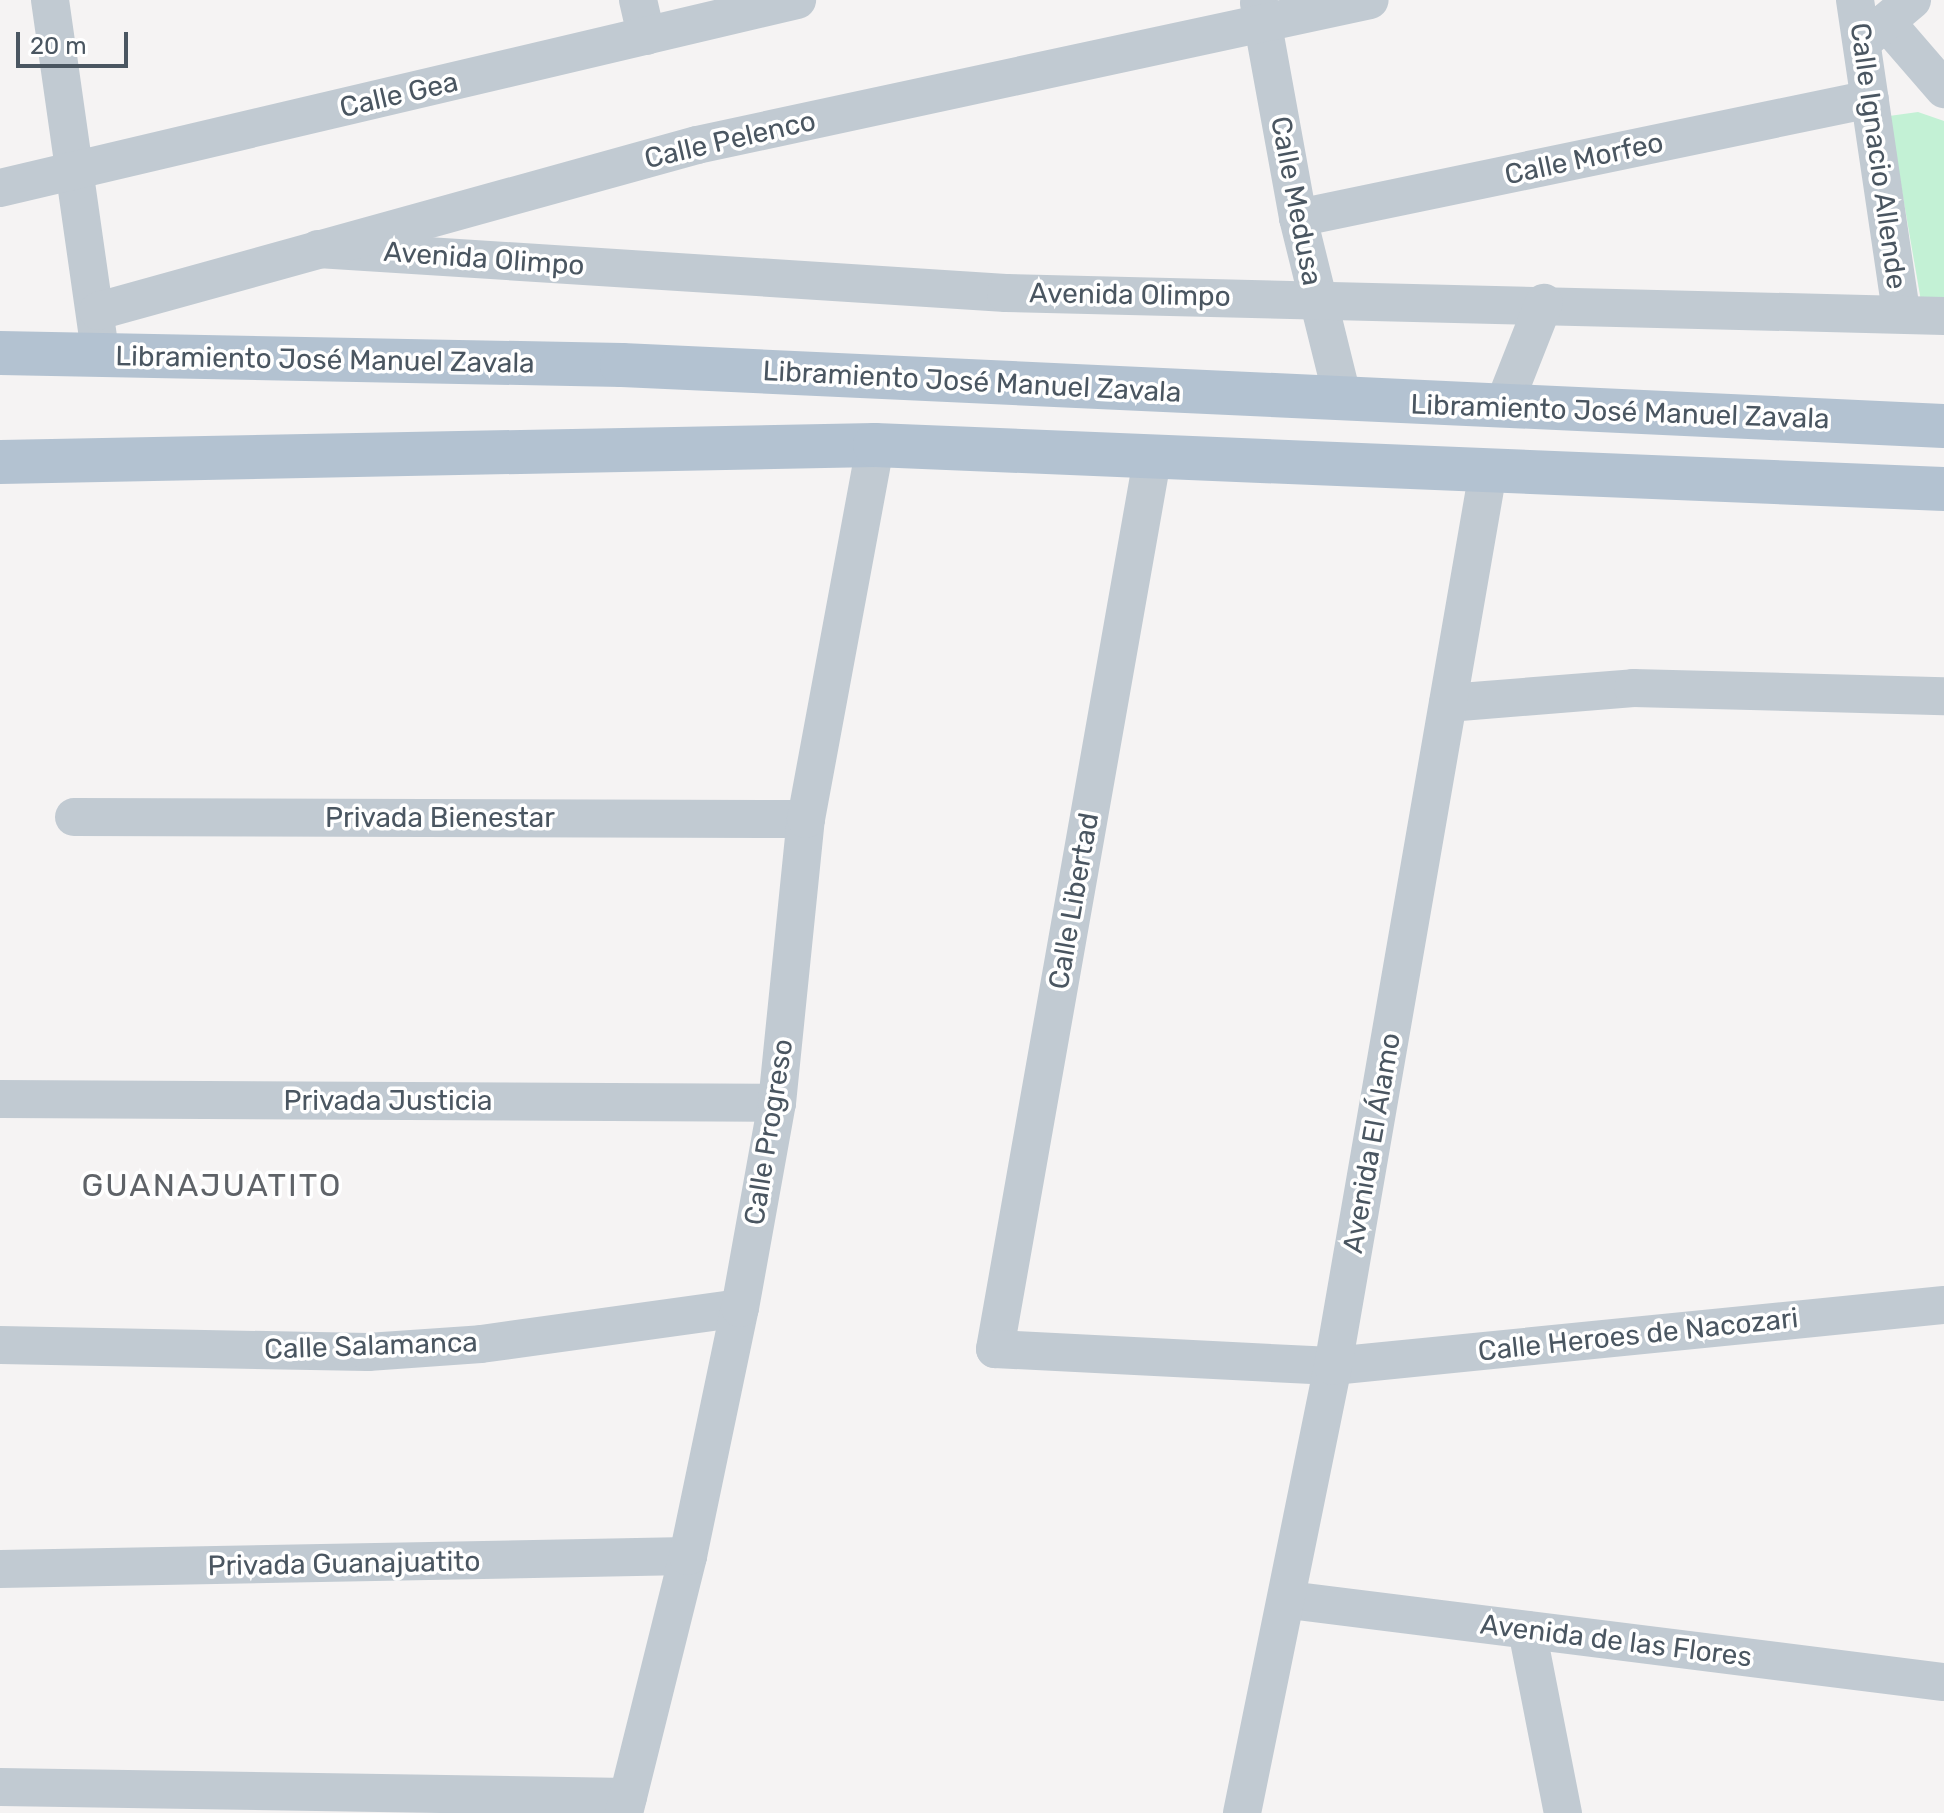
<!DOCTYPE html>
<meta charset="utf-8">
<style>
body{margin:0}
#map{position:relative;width:1944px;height:1813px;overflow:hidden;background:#f5f3f3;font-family:Rubik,sans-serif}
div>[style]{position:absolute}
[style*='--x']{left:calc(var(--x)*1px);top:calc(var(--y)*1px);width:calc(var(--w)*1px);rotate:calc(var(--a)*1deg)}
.green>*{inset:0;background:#c3f1d5}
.minor>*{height:38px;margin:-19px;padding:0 19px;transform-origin:19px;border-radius:19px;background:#c1cad2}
.major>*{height:44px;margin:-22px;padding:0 22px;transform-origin:22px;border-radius:22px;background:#b3c2d1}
span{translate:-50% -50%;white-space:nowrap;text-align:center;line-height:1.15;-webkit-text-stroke:7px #fff;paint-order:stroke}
.street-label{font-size:28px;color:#4a5661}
.quarter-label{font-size:32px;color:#5f6368;letter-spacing:2px}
.scale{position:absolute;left:16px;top:32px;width:112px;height:36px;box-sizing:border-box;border:4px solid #4a5661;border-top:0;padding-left:10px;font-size:24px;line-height:28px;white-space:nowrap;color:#4a5661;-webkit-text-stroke:6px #fff;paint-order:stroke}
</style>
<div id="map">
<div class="green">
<div style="clip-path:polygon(1918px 112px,1944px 121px,1944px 302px,1921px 301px,1889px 116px)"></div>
</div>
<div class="minor">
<div style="--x:50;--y:0;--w:341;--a:81.9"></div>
<div style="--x:638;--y:0;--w:37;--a:77"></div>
<div style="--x:1855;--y:0;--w:316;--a:81.6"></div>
<div style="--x:1259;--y:3;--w:219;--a:79.7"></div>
<div style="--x:1298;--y:218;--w:187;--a:76.1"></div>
<div style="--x:1886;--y:22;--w:89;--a:49.1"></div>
<div style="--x:1867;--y:38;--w:59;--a:-40.2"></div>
<div style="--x:0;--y:188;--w:819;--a:-13.27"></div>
<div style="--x:1298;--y:218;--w:584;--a:-11.75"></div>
<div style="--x:318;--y:249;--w:689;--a:3.66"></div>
<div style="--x:1006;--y:293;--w:938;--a:1.4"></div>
<div style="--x:98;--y:311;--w:622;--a:-15.49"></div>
<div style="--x:697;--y:145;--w:688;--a:-12.16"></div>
<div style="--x:1503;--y:407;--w:112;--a:-68.5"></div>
<div style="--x:1153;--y:454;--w:909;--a:100.01"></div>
<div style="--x:995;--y:1349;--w:338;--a:2.9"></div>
<div style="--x:1333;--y:1366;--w:614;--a:-5.7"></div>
<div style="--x:1448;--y:703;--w:186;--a:-4.6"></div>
<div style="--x:1633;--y:688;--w:311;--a:1.5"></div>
<div style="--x:74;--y:817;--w:732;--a:0.16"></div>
<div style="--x:0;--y:1099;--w:777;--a:0.29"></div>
<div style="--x:0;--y:1345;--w:368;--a:1.1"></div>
<div style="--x:368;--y:1352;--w:113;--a:-4"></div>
<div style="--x:481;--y:1344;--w:261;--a:-7.9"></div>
<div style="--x:0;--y:1569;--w:688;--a:-1.08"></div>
<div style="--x:1289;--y:1600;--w:660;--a:7.14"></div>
<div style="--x:1527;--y:1630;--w:187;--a:78.9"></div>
<div style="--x:0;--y:1787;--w:628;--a:0.91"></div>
<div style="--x:624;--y:1813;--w:265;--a:-76"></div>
<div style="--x:688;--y:1556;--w:253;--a:-78.2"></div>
<div style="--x:740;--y:1308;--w:208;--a:-79.8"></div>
<div style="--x:777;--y:1103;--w:285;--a:-84.2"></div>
<div style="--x:806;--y:819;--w:380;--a:-79.5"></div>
<div style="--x:1242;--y:1813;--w:456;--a:-78.5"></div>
<div style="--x:1333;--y:1366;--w:908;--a:-80.17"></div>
</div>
<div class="major">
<div style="--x:0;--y:353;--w:622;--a:1.11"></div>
<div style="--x:622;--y:365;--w:1323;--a:2.64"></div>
<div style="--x:0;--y:462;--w:875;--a:-1.11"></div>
<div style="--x:875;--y:445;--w:1070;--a:2.36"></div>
</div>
<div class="street-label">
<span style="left:399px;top:95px;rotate:-13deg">Calle Gea</span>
<span style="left:730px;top:140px;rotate:-13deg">Calle Pelenco</span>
<span style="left:1878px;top:156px;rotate:82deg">Calle Ignacio Allende</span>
<span style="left:1584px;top:159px;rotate:-12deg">Calle Morfeo</span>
<span style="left:1296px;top:201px;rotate:79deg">Calle Medusa</span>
<span style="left:484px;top:259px;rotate:4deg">Avenida Olimpo</span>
<span style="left:1130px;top:295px;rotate:1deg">Avenida Olimpo</span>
<span style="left:325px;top:360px;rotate:1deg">Libramiento José Manuel Zavala</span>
<span style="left:972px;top:382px;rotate:3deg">Libramiento José Manuel Zavala</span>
<span style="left:1620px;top:412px;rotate:2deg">Libramiento José Manuel Zavala</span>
<span style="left:440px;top:818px">Privada Bienestar</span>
<span style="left:1074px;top:901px;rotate:-80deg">Calle Libertad</span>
<span style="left:388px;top:1101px">Privada Justicia</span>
<span style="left:769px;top:1132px;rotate:-81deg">Calle Progreso</span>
<span style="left:1372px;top:1143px;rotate:-80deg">Avenida El Álamo</span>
<span style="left:1638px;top:1335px;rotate:-6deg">Calle Heroes de Nacozari</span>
<span style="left:371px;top:1346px;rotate:-2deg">Calle Salamanca</span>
<span style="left:344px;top:1564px;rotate:-1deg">Privada Guanajuatito</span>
<span style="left:1616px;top:1641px;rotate:7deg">Avenida de las Flores</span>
</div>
<div class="quarter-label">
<span style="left:212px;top:1185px">GUANAJUATITO</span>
</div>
<div class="scale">20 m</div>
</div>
